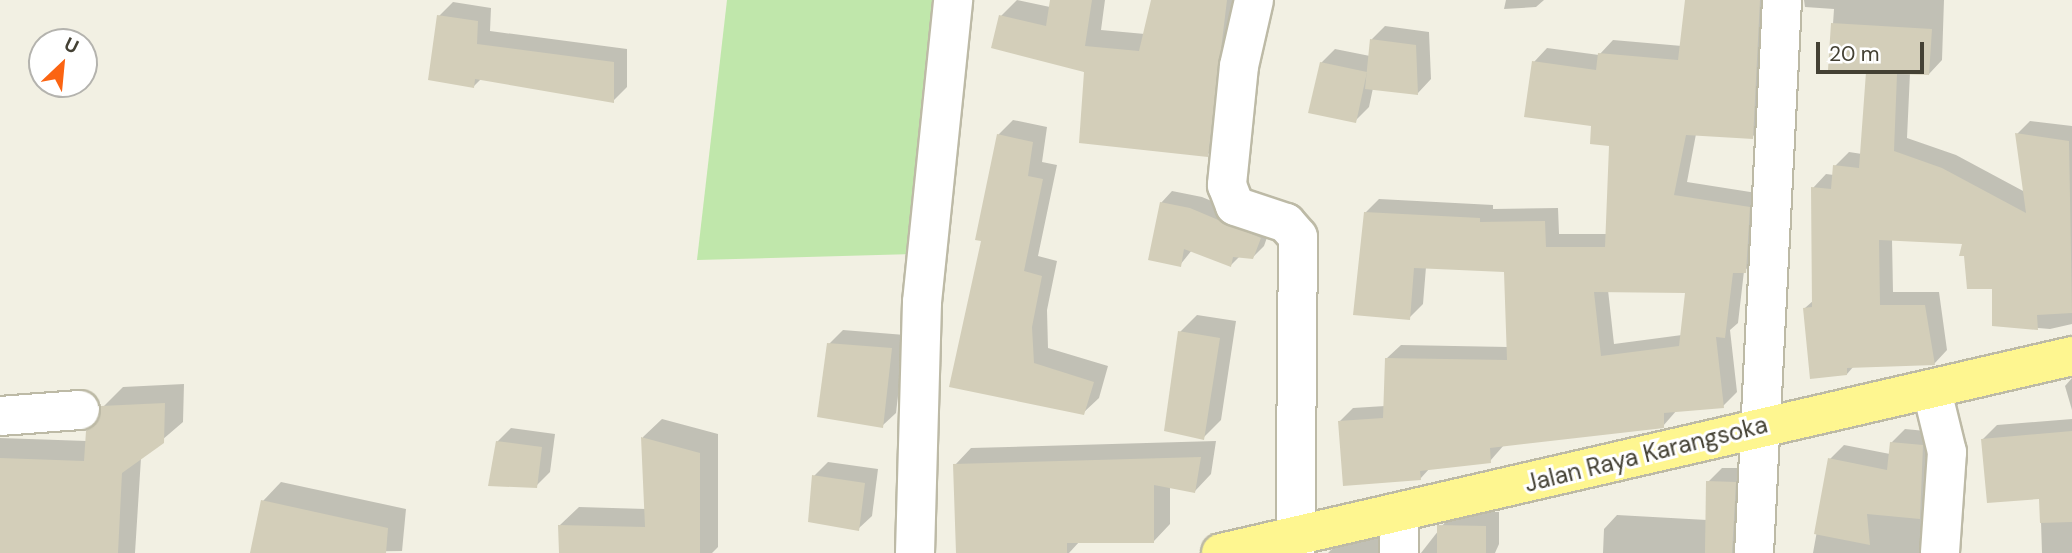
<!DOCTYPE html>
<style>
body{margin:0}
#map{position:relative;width:2072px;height:553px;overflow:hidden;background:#f2f0e3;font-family:"DM Sans",sans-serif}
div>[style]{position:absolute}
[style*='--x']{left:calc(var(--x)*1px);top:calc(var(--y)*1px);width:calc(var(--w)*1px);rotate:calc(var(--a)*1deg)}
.green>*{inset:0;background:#c0e7ab}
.shadow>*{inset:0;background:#0003}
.building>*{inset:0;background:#d3ceb9}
.roads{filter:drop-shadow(2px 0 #bdbaa6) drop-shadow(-2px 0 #bdbaa6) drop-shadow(0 2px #bdbaa6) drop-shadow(0 -2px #bdbaa6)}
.minor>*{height:38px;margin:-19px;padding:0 19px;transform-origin:19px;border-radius:19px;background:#fff}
.major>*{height:38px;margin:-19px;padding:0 19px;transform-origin:19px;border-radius:19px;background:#fef690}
span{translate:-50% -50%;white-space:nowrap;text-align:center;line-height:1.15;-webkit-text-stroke:6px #fff;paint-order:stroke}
.street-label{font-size:24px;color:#444134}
.north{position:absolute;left:28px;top:28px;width:70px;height:70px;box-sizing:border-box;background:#fff;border:2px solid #b4b3ae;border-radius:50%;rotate:26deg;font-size:19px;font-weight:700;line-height:28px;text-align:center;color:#444134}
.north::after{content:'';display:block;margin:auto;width:24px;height:32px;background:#fb6412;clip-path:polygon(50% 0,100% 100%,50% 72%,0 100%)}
.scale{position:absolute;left:1816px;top:42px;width:108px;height:32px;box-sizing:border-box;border:4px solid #444134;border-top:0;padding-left:9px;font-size:21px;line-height:24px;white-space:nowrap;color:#444134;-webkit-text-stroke:5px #fff;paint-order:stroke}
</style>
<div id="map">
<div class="green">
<div style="clip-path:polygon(727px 0,939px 0,914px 254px,697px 260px)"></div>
</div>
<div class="shadow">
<div style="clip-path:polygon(1017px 0,1050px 7px,1051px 0,1105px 0,1101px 30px,1145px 34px,1152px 0,1240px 0,1224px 139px,1207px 155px,1001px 16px)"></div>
<div style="clip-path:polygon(1506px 0,1544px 0,1536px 7px,1504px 9px)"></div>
<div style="clip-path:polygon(evenodd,1686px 0,1772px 0,1766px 124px,1752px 137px,1696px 134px,1687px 182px,1763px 194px,1759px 258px,1744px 271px,1738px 323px,1730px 330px,1737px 392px,1723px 406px,1677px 410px,1663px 426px,1504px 445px,1490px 461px,1430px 468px,1420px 479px,1339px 422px,1353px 408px,1385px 406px,1387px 358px,1401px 345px,1508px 347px,1505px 271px,1426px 267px,1423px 304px,1409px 318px,1365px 213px,1379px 199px,1493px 205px,1493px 209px,1558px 208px,1559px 234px,1607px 234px,1611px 144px,1534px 62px,1547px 48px,1599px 55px,1613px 40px,1682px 46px,1686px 0,1608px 290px,1687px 291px,1682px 335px,1614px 344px,1608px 290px)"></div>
<div style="clip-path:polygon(1804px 0,1944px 0,1942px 60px,1929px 74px,1910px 73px,1907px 138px,1956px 155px,2025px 192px,2017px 134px,2030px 121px,2072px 126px,2072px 324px,2050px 329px,1994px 324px,1994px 287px,1964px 242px,1892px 239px,1893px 292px,1939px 292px,1947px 350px,1934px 364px,1854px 366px,1847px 374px,1805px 308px,1814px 300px,1813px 188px,1826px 174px,1834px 175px,1835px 166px,1849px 152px,1862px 154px,1868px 70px,1830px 68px,1834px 9px,1805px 7px)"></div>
<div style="clip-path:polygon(453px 2px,491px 8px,490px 31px,627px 49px,627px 87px,613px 101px,482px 78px,473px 87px,439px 16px)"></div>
<div style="clip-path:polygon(1385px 26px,1429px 32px,1431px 79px,1418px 93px,1373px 88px,1369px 107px,1355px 121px,1321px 63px,1335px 49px,1370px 56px,1372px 39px)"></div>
<div style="clip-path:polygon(1013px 120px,1047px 127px,1042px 162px,1057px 165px,1038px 256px,1057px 261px,1047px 310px,1048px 348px,1108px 366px,1099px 398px,1083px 413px,951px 385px,984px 240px,998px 135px)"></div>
<div style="clip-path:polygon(1172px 191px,1202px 197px,1271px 226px,1264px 246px,1253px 257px,1240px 256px,1231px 265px,1192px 250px,1180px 265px,1161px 203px)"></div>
<div style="clip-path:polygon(1197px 315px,1236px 321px,1221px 420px,1203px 438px,1180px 332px)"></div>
<div style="clip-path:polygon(843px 330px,905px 335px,896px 413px,882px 426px,829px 344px)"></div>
<div style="clip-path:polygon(2072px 378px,2072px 410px,2065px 386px)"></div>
<div style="clip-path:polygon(184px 384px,183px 422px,141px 458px,135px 553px,0 553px,0 438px,87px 441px,87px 431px,102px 417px,103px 407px,123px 387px)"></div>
<div style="clip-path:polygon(662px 419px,718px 434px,718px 547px,712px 553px,561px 553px,560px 525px,579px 507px,646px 509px,643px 437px)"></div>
<div style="clip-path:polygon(2072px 419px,2072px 455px,1983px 439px,1997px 425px)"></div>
<div style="clip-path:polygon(511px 428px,555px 434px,550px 472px,536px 486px,497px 442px)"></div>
<div style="clip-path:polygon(1905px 429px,1936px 432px,1939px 553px,1813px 553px,1830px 459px,1844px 445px,1890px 454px,1891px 443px)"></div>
<div style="clip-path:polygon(1216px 441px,1211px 474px,1195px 491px,1170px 486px,1170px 524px,1154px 541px,1080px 541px,1069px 553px,958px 553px,955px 465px,971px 448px)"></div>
<div style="clip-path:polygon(828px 462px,878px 469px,872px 516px,858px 529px,814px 476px)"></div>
<div style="clip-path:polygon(1722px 468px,1749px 468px,1750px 553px,1603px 553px,1604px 529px,1617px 515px,1707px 520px,1708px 482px)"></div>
<div style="clip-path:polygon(2072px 477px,2072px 553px,2042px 553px,2040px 491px)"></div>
<div style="clip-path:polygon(281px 482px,406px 509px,402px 551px,252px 553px,263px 501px)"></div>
<div style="clip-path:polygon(1453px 512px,1499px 512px,1499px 544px,1495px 553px,1421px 553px)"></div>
<div style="clip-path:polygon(1391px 537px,1398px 553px,1328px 553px,1341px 540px)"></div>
</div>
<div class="building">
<div style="clip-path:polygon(1050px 0,1092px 0,1085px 46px,1139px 51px,1151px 0,1227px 0,1208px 157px,1079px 143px,1084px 72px,991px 48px,999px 15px,1046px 26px)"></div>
<div style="clip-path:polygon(evenodd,1685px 0,1760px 0,1753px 139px,1686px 135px,1674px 195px,1750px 207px,1746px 273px,1733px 273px,1725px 338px,1716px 337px,1724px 408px,1664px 413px,1664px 428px,1490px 448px,1491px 463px,1420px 471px,1421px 480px,1343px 486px,1338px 421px,1383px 418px,1385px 358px,1507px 360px,1504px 272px,1414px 268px,1410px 320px,1353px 315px,1364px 212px,1480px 218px,1480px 222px,1545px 221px,1546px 247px,1605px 247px,1609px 146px,1590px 144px,1591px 126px,1524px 117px,1532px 61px,1596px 70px,1598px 53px,1678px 60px,1685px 0,1594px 292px,1685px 293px,1679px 346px,1601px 356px,1594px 292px)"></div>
<div style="clip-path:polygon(437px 15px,478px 21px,477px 44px,614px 62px,614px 103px,475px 79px,474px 88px,428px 80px)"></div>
<div style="clip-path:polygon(1831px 23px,1932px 29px,1929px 75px,1897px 74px,1894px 151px,1942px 168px,2026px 213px,2015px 133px,2069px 141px,2072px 313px,2037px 315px,2038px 330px,1992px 326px,1992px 289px,1967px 289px,1964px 256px,1959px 256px,1962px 244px,1879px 240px,1880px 305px,1925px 305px,1935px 365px,1847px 368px,1847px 375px,1810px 379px,1803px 308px,1812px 307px,1811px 187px,1831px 189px,1833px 165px,1859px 168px,1866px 72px,1828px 70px)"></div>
<div style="clip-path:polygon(1370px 39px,1416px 45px,1418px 95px,1365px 89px)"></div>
<div style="clip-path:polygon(1320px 62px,1367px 72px,1356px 123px,1308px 113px)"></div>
<div style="clip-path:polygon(997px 134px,1033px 142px,1028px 176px,1043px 179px,1024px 271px,1042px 276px,1032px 327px,1034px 363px,1094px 382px,1084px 415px,949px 387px,981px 241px,975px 240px)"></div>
<div style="clip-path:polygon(1160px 202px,1190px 208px,1261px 238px,1253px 259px,1233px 257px,1231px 267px,1184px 249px,1181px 267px,1148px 260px)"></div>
<div style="clip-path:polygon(1178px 331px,1220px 338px,1204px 440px,1164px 431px)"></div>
<div style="clip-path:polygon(827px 343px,892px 348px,883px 428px,817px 417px)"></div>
<div style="clip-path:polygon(165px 403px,164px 443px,122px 473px,118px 553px,0 553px,0 458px,84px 461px,86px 431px,99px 420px,101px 406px)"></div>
<div style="clip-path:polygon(2072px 431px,2072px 522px,2040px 523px,2039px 499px,1987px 503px,1981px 439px)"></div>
<div style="clip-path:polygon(641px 437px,700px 453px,700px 553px,559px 553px,558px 525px,645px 527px)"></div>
<div style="clip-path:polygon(496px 441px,542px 447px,537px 488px,488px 486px)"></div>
<div style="clip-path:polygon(1890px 442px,1923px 445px,1920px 519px,1867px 514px,1870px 545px,1814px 534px,1828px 458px,1887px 470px)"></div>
<div style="clip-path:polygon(1201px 457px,1195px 493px,1154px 485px,1154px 543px,1067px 543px,1067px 553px,956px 553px,953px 464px)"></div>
<div style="clip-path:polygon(812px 475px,865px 483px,859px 531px,808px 522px)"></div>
<div style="clip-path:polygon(1706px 481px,1736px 482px,1732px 553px,1705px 553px)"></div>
<div style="clip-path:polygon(261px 500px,388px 528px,386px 553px,250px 553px)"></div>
<div style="clip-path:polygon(1437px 525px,1486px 526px,1486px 553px,1437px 553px)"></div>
</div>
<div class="roads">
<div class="minor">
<div style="--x:1254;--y:0;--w:68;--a:102.8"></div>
<div style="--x:1239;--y:66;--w:120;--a:95.8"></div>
<div style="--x:1227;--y:185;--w:22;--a:69"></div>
<div style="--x:1235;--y:206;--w:54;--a:18.4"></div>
<div style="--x:1286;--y:223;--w:18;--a:49"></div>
<div style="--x:1298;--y:237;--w:316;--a:90.5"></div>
<div style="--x:1932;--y:391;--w:63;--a:76.2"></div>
<div style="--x:1947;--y:452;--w:101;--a:94"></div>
<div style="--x:0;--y:416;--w:80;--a:-4.3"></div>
<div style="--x:1399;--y:513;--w:40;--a:90"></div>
<div style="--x:915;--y:553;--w:251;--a:-88.4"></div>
<div style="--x:922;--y:302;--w:304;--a:-84.1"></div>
<div style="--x:1754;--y:553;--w:554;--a:-87.1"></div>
</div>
<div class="major">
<div style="--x:1221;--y:553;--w:874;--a:-13.03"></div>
</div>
</div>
<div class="street-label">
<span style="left:1646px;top:454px;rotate:-14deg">Jalan Raya Karangsoka</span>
</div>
<div class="north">U</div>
<div class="scale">20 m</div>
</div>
